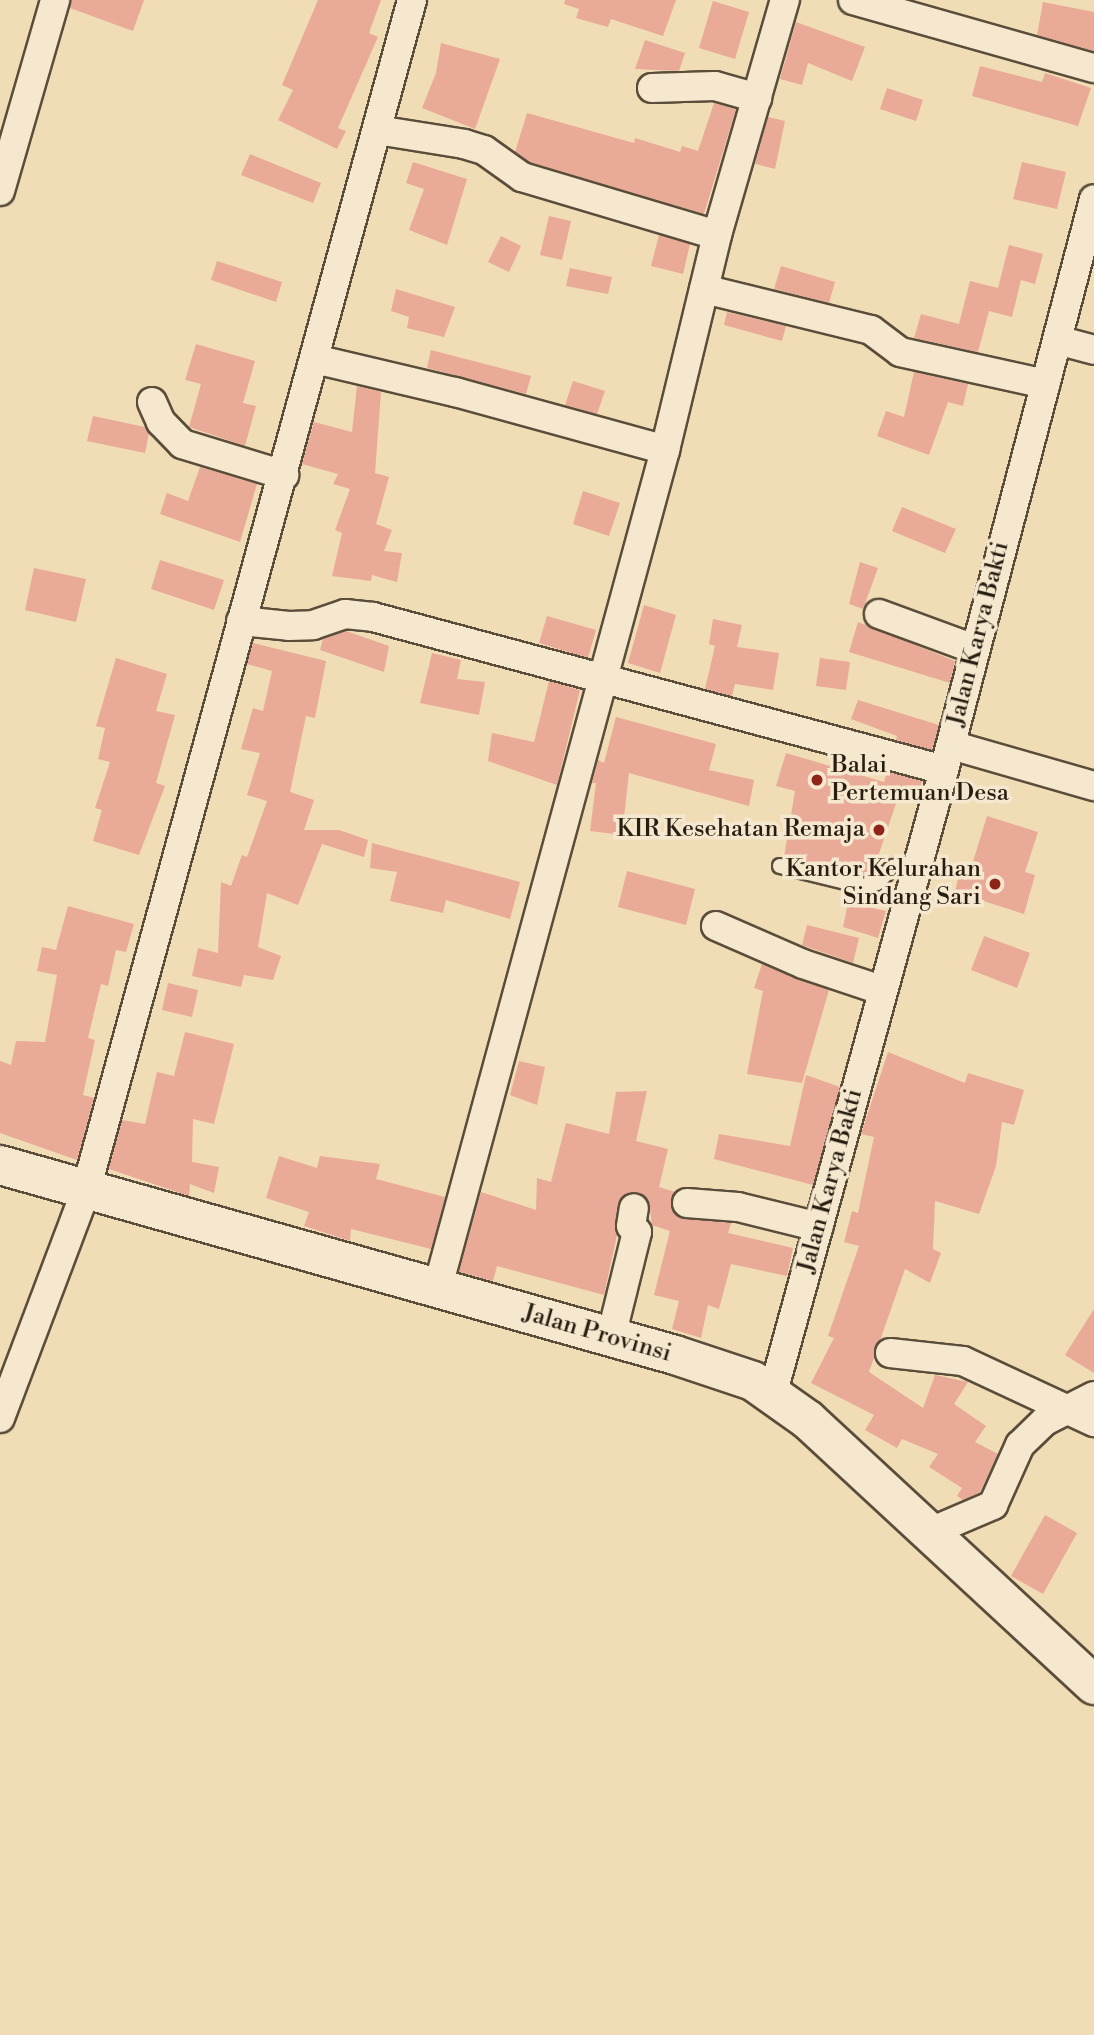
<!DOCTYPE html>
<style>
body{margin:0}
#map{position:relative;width:1094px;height:2035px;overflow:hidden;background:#f0dcb5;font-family:"Libre Bodoni",serif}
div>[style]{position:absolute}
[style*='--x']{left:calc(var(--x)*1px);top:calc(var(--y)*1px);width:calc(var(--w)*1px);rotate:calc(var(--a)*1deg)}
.building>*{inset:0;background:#e9ab98}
.roads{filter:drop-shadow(2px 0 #5a4d3a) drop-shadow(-2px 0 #5a4d3a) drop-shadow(0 2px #5a4d3a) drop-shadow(0 -2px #5a4d3a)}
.lane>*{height:14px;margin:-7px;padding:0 7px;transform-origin:7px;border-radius:7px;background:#f5e8cf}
.street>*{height:28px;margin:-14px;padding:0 14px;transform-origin:14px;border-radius:14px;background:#f5e8cf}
.secondary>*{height:38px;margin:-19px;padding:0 19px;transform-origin:19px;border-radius:19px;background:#f5e8cf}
.dots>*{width:19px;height:19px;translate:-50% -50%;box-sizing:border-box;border:4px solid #f5e8cf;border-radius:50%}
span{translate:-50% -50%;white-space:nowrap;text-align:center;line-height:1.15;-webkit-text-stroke:7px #f5e8cf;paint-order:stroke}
.street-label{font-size:24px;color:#281d11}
.poi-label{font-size:24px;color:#281d11}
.left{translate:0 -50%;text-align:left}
.right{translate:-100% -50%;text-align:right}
</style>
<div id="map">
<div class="building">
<div style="clip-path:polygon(71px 0,144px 0,133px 31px,70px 8px)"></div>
<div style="clip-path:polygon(318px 0,381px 0,369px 33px,378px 37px,338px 128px,346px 131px,337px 149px,278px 120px,293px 90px,282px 85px)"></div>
<div style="clip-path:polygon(565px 0,676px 0,663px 36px,611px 19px,608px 27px,576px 18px,579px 9px,564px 4px)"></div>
<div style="clip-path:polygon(713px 1px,749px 12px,735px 59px,699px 48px)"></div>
<div style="clip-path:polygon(1043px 2px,1094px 12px,1094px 51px,1037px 35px)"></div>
<div style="clip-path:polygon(796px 22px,865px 47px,852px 81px,808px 63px,802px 85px,780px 79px)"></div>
<div style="clip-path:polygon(645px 40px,685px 53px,679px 71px,635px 69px)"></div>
<div style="clip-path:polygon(441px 43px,500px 59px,475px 129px,422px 108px,436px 73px)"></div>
<div style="clip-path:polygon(980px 66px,1042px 82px,1045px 73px,1091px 88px,1078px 126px,972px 96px)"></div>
<div style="clip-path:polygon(887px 88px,923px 100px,916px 121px,880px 109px)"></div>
<div style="clip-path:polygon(714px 103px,736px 109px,704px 214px,529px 162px,515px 152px,527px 113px,634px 143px,635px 138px,680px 152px,682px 146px,698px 151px)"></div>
<div style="clip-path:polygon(768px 117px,785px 121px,775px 169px,755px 164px)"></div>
<div style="clip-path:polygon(250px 154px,321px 183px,313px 203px,241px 175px)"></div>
<div style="clip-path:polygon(413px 162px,467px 179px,447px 245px,409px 230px,424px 189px,406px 183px)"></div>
<div style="clip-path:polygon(1022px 162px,1066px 172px,1057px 209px,1013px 199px)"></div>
<div style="clip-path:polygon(549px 216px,571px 221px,562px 260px,540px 255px)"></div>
<div style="clip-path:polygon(659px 235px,690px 244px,683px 274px,651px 266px)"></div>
<div style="clip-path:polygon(501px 236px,521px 246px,509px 272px,488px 262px)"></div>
<div style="clip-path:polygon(1009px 245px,1043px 254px,1035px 284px,1021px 280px,1012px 317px,989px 311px,978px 352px,914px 338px,921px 314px,959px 324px,970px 281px,998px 288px)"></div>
<div style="clip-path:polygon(217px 261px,282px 282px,276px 302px,211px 280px)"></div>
<div style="clip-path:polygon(781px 266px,835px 282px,829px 303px,774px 289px)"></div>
<div style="clip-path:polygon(570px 268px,612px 277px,608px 294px,566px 286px)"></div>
<div style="clip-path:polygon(396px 289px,455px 307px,444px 337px,407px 328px,409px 317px,391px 311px)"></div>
<div style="clip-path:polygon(727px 312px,786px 326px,782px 341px,724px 325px)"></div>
<div style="clip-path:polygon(196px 344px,255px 361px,243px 403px,256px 406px,245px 446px,189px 427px,201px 384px,185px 380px)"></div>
<div style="clip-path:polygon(431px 350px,531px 376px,526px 394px,427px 368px)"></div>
<div style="clip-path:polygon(914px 372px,968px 384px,963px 406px,948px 402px,929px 455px,877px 436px,886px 411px,904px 417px)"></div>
<div style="clip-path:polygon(573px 381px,605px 391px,597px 414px,565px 405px)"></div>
<div style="clip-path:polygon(357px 386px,381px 392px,375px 473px,389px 477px,376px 524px,392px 530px,384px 551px,402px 553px,397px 582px,372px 575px,371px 581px,332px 576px,342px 533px,335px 530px,350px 489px,333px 484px,338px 474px,302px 464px,314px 422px,352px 432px)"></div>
<div style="clip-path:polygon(93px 416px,145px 427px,149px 433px,145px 453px,87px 441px)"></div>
<div style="clip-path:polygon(200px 467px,257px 484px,240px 542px,160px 514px,167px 493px,188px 501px)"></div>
<div style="clip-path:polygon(583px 491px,620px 503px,609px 536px,573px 524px)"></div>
<div style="clip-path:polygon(902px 507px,956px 529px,945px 553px,892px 531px)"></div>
<div style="clip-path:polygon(160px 560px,224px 580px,214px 610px,151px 589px)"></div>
<div style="clip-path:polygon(860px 562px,878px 568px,863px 609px,849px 604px)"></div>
<div style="clip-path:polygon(34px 568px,86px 579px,76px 622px,25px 610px)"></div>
<div style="clip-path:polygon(644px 605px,676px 615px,660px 673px,628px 663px)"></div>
<div style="clip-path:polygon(547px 616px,596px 630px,588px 658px,539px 643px)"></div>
<div style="clip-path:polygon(713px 619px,742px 625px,737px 647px,779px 653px,773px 690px,735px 684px,732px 696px,705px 689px,715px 646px,709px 644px)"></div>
<div style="clip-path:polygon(858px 622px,955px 661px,950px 683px,849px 652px)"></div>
<div style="clip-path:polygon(346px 631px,389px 646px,384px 672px,320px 650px,323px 639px)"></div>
<div style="clip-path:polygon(253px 643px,326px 661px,315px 718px,306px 716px,290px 792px,314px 800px,304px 830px,339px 830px,368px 840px,364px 857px,322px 844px,298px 905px,267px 893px,258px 947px,281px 956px,273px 980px,244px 975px,241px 987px,192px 976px,198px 948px,218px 953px,221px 882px,231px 886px,242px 855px,247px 857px,267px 801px,247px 795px,260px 753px,241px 749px,253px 708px,263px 711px,272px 671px,247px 664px)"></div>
<div style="clip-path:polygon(432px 653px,461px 660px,457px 679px,485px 682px,479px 715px,420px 703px)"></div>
<div style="clip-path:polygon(116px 658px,167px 674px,156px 711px,175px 715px,156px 783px,165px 786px,139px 855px,93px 841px,102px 810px,95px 808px,110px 762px,98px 759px,105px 728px,96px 726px)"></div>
<div style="clip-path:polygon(820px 658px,850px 662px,846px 690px,816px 686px)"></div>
<div style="clip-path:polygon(549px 681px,580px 690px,557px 785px,488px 761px,492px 733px,534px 742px)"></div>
<div style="clip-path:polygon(858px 700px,939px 725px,932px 750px,896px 740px,897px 736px,851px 719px)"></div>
<div style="clip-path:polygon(616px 717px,716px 744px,709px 770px,754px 780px,749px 806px,629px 773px,622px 835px,590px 831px,596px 783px,592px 783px,598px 760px,604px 763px)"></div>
<div style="clip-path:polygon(786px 753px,884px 782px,887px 772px,922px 781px,918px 797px,900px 792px,872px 874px,862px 876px,784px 857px,795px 791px,776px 786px)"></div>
<div style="clip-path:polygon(987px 816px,1038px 832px,1025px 872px,1035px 875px,1024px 914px,955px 892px,961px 866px,971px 868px)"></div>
<div style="clip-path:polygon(372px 843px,520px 882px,510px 919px,446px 900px,443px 913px,390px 901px,397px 872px,370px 868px)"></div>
<div style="clip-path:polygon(627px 871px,695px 889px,686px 925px,618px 907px)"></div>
<div style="clip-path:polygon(850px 893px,871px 894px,868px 907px,886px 911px,878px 938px,843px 927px)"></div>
<div style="clip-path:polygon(68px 906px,134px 924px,126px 952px,116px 950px,108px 986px,101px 984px,88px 1038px,95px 1040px,83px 1095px,94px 1098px,77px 1160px,0 1133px,0 1061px,11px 1065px,16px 1041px,45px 1042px,57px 975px,37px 971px,42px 947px,56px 950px)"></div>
<div style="clip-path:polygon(807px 925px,859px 938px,853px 963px,802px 945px)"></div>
<div style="clip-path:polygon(984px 936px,1030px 953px,1017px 988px,971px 970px)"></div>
<div style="clip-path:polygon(762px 964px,829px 990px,802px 1083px,747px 1074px,763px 991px,754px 988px)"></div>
<div style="clip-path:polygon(168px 983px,198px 990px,192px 1017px,162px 1010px)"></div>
<div style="clip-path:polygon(185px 1032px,234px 1044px,214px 1124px,193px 1119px,192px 1162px,219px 1167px,214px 1193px,190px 1184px,189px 1196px,109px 1169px,122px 1120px,145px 1124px,157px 1072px,174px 1076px)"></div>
<div style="clip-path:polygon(888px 1052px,965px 1083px,968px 1073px,1024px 1090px,1014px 1125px,1002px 1122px,996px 1166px,979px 1214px,935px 1201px,933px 1249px,941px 1253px,930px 1283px,905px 1269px,869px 1372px,923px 1408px,935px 1375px,968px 1382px,954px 1404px,986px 1426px,975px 1442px,998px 1454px,980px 1492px,963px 1500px,957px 1496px,962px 1488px,929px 1467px,938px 1454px,902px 1439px,897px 1448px,865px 1430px,874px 1415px,811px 1383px,834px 1338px,828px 1336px,859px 1246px,844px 1242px,852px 1211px,858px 1213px,874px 1137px,861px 1134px)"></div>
<div style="clip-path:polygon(519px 1061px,545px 1067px,537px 1105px,510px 1095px)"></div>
<div style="clip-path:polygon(806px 1075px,840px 1087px,813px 1185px,714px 1159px,719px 1134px,790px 1146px)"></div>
<div style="clip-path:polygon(647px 1091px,636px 1141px,668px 1149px,659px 1187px,675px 1192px,672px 1211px,685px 1219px,731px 1223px,728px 1233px,793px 1248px,787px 1276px,731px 1264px,719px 1309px,708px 1305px,701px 1338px,672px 1329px,679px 1301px,654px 1295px,670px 1231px,652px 1225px,649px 1202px,636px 1192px,622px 1197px,618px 1205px,617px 1235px,604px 1295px,497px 1266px,493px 1281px,459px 1272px,481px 1192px,536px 1210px,537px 1178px,551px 1182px,566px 1123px,609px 1134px,616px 1092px)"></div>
<div style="clip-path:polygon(279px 1156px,317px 1168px,320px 1156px,380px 1164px,376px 1179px,445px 1197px,431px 1249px,351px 1229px,350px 1241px,304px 1226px,309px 1212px,266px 1198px)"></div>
<div style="clip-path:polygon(1094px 1309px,1094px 1373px,1065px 1355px)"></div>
<div style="clip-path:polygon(1045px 1515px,1077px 1533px,1043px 1594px,1011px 1576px)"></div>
</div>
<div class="roads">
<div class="lane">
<div style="--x:780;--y:866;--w:84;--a:13.7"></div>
<div style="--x:862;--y:886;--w:15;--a:-11"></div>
<div style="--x:877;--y:883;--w:23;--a:-45"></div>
<div style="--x:893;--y:867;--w:23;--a:10"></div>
</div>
<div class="street">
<div style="--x:853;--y:0;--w:250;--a:15.8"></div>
<div style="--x:652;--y:88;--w:63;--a:-1.8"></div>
<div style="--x:715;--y:86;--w:44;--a:15.9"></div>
<div style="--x:377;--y:130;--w:88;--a:9.1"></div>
<div style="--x:464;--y:144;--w:21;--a:17"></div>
<div style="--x:484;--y:150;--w:47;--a:35.4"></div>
<div style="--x:522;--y:177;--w:203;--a:16.6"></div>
<div style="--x:0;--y:191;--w:199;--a:-73.9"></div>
<div style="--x:704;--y:289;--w:172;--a:13.8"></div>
<div style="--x:871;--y:330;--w:36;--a:37"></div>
<div style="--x:900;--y:352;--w:149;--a:12.4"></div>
<div style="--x:1057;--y:340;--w:38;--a:15"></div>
<div style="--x:315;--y:359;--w:144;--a:13.3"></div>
<div style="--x:455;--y:392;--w:218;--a:15.4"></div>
<div style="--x:152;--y:402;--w:22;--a:66"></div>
<div style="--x:161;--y:422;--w:30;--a:46"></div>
<div style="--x:182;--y:444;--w:107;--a:16.9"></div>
<div style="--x:879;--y:614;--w:101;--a:20.2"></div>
<div style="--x:241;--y:621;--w:48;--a:5.9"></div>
<div style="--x:289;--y:626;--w:24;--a:-2"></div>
<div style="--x:313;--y:625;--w:34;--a:-19"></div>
<div style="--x:345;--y:614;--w:28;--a:6"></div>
<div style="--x:373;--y:617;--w:591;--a:15"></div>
<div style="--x:951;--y:745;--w:149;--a:16"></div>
<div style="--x:716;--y:926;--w:95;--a:23.6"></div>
<div style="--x:803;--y:964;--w:82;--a:18.4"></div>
<div style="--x:687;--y:1203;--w:51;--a:4.5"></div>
<div style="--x:738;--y:1207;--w:83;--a:13.9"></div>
<div style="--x:437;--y:1290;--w:870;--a:-74.81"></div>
<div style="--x:665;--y:450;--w:221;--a:-76.4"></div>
<div style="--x:717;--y:235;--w:245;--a:-73.9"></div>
<div style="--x:611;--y:1337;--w:108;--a:-76.1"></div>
<div style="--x:637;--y:1232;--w:8;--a:-135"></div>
<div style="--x:631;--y:1226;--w:18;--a:-81"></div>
<div style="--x:890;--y:1353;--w:73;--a:6.3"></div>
<div style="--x:963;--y:1361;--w:145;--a:25"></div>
<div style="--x:773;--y:1392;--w:645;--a:-74.63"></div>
<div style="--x:944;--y:770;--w:590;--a:-75.28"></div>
<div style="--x:0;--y:1418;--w:244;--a:-69.3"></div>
<div style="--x:86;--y:1190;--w:1234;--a:-74.68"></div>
<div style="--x:930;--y:1532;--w:69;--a:-23.2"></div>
<div style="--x:993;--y:1505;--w:66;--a:-65.8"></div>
<div style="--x:1020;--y:1445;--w:35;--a:-44"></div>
<div style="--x:1045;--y:1421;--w:55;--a:-27"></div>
</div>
<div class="secondary">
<div style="--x:0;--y:1165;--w:701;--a:15.72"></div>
<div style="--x:675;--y:1355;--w:82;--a:18.4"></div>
<div style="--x:753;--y:1381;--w:67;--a:35.3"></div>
<div style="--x:808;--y:1420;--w:390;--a:42.8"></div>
</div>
</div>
<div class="dots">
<div style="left:817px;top:780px;background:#8f2418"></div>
<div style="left:879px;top:830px;background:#8f2418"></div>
<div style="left:995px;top:884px;background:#8f2418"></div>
</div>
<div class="street-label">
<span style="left:979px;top:634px;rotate:-76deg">Jalan Karya Bakti</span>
<span style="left:831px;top:1181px;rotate:-75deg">Jalan Karya Bakti</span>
<span style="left:597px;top:1334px;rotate:16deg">Jalan Provinsi</span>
</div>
<div class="poi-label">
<span class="left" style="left:831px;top:780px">Balai<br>Pertemuan Desa</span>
<span class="right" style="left:865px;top:830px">KIR Kesehatan Remaja</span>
<span class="right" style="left:981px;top:884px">Kantor Kelurahan<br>Sindang Sari</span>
</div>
</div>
